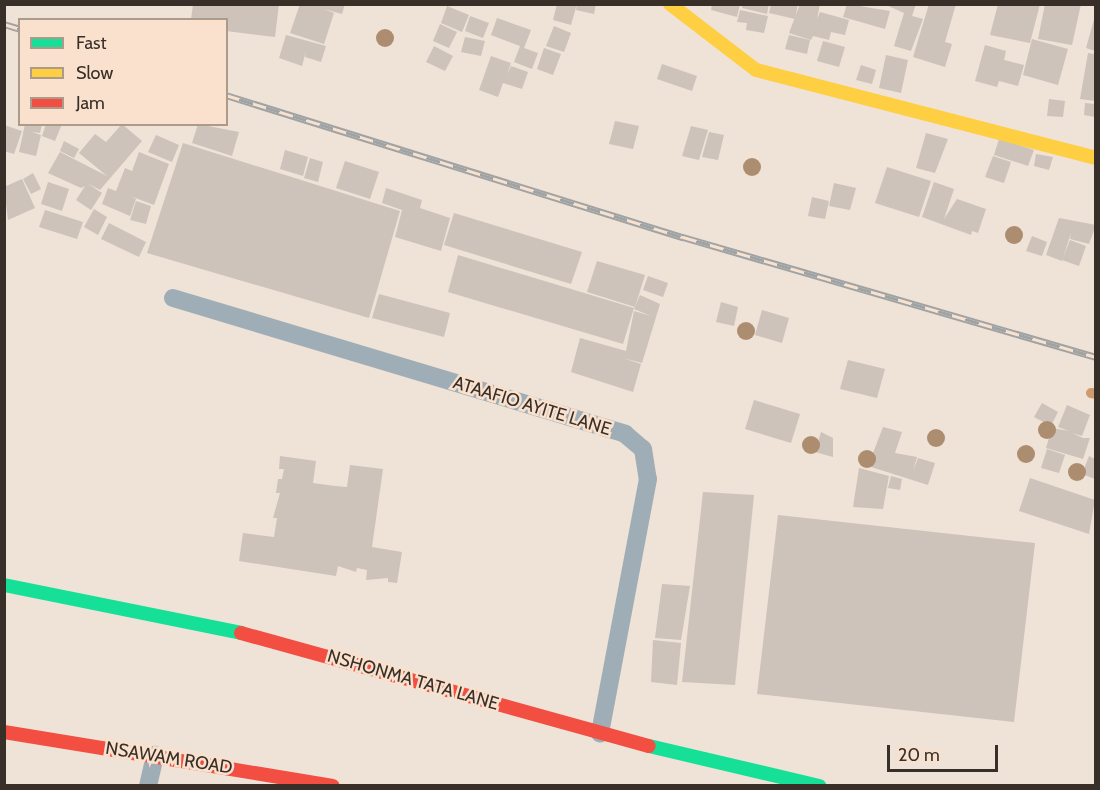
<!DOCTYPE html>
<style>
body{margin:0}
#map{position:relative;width:1100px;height:790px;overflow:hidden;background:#efe2d7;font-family:Cabin,sans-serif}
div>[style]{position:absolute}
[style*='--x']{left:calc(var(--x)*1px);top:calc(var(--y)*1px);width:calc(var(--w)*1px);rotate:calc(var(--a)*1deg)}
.stream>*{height:10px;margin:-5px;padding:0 5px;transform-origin:5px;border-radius:5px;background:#cd9b6d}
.building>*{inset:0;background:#cdc3bb}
.lane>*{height:18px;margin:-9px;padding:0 9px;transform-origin:9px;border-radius:9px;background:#9faeb6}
.fast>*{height:14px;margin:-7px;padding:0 7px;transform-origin:7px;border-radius:7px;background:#16e098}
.slow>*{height:14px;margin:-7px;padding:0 7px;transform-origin:7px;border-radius:7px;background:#ffcf43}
.jam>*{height:14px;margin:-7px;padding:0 7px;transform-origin:7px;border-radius:7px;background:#f24e42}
.rail>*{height:7px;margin-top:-3.5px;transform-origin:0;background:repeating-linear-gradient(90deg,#f9e1cd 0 14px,#a0a3a4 0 28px);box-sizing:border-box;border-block:2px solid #a0a3a4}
.trees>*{width:18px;height:18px;margin:-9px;border-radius:50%;background:#ac8d70}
span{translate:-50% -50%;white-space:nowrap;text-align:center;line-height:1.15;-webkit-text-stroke:5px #f9e1cd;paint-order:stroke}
.street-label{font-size:18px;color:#382f28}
.frame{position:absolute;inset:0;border:6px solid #382f28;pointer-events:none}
.legend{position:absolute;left:18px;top:18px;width:210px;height:108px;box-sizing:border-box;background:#f9e1cd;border:2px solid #ac9a8b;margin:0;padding:8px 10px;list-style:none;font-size:18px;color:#382f28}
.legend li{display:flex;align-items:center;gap:12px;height:30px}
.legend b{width:30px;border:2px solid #ac9a8b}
.scale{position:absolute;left:887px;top:745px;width:111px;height:27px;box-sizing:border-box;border:3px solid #382f28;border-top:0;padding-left:8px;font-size:18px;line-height:21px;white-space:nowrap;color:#382f28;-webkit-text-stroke:4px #f9e1cd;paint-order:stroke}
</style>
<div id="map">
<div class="stream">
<div style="--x:1091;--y:393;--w:5;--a:11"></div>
</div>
<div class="building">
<div style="clip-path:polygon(193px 4px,279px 4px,275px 37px,226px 31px,226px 20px,191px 20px)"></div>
<div style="clip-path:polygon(300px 4px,345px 4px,342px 14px,324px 9px,334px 13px,324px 44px,290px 33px)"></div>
<div style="clip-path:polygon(557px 4px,577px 4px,571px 25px,553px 20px)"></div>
<div style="clip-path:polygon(577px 4px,596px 4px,594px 14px,576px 10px)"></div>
<div style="clip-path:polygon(712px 4px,740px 4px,737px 17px,711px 10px)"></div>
<div style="clip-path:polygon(743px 4px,769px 4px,767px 14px,742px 8px)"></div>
<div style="clip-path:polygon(771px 4px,798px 4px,795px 19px,769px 13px)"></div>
<div style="clip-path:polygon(800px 4px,820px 4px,817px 19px,820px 12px,849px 20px,845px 35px,831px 32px,829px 40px,813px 36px,811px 40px,789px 33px)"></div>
<div style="clip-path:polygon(847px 4px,890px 11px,885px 29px,843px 17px)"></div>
<div style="clip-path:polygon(884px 4px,916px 4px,912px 16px,923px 19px,911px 51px,894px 46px,904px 13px)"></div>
<div style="clip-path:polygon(929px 4px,956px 4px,945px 42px,952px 44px,945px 67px,913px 57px)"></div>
<div style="clip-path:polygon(998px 4px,1040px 4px,1030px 43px,990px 35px)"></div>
<div style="clip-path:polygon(1045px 4px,1081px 4px,1072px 45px,1038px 39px)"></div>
<div style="clip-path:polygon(447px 6px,469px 15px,462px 32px,441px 23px)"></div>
<div style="clip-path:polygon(740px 10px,768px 16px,764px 33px,746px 30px,747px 23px,737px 22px)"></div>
<div style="clip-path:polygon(470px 16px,489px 23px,483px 38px,465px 31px)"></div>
<div style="clip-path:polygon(1095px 16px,1095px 51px,1086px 48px)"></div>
<div style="clip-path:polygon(497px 18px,531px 30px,524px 48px,538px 53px,532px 69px,514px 62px,520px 46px,491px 35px)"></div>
<div style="clip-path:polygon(440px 24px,457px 32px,449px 48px,433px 41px)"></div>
<div style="clip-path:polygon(554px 26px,571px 33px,564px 52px,546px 46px)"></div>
<div style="clip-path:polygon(286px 35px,326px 46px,321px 62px,305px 57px,306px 51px,302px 66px,279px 58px)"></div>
<div style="clip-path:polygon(789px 35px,810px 40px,807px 54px,785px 49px)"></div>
<div style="clip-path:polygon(465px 37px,485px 41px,481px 56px,461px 52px)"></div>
<div style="clip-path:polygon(1032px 39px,1068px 49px,1058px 85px,1023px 75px)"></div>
<div style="clip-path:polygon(823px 41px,845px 47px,839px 67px,817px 61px)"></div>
<div style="clip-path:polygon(985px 45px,1006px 51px,1004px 60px,1024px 65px,1018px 86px,999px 81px,997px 87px,975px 81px)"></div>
<div style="clip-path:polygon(434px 46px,453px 56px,445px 71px,426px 62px)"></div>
<div style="clip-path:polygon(544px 48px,561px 54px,553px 75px,537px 69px)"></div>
<div style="clip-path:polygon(1088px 53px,1095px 54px,1095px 101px,1080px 99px)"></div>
<div style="clip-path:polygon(886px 55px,908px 60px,901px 93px,879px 88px)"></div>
<div style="clip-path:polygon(491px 56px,511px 63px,507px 74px,511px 66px,528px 72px,522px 89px,503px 83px,498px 97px,479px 90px)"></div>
<div style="clip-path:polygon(662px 64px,697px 76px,692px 91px,657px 79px)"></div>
<div style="clip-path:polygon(861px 65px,876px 70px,872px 84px,856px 80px)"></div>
<div style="clip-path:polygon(1049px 99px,1065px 101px,1063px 117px,1047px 116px)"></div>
<div style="clip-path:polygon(1085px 103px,1095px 104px,1095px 117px,1084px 115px)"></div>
<div style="clip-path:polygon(615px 121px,639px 126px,633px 149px,609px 144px)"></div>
<div style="clip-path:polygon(25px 124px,42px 124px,40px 133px,32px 132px,41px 135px,36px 156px,19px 152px)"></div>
<div style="clip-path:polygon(46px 124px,62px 124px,55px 141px,42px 136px)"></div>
<div style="clip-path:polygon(122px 124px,142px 141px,100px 190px,87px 183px,102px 193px,91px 210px,76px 200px,85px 186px,81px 188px,48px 173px,60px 152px,107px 176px,79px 153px,95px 134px,106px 142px)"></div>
<div style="clip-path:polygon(198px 124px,239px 132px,232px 156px,192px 143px)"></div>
<div style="clip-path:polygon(4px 125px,22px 131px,14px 154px,4px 151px)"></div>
<div style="clip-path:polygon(691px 126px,708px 130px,699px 160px,682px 156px)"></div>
<div style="clip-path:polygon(709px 132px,724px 135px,718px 160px,702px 157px)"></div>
<div style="clip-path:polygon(926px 133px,948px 139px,935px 173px,916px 168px)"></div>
<div style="clip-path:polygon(156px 135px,179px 145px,172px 162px,148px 152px)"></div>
<div style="clip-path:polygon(999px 139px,1034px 150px,1028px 166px,994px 155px)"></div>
<div style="clip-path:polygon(64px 141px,79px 149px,74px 158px,60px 151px)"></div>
<div style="clip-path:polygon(183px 143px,400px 211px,369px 318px,147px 253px)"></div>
<div style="clip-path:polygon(285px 150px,308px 157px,303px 176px,280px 169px)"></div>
<div style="clip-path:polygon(139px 152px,169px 164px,154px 205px,130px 196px,136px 199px,130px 216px,102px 204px,108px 188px,116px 191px,125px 168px,132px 171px)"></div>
<div style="clip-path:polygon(1036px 154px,1053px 157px,1049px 170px,1034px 166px)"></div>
<div style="clip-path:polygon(993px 156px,1011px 162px,1004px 183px,985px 177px)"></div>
<div style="clip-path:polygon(310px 158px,323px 162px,318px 182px,304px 178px)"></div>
<div style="clip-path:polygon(345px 161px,379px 172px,370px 199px,336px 188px)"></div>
<div style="clip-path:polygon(887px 167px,931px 181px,919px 217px,875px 203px)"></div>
<div style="clip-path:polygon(33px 173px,41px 189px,31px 194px,23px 179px)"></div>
<div style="clip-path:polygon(22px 179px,35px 208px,8px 220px,4px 187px)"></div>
<div style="clip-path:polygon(48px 182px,69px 189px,62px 211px,41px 204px)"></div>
<div style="clip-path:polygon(934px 182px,954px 189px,944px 219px,957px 199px,986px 209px,978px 233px,972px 231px,971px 235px,922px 217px)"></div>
<div style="clip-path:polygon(834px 183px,856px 188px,850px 210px,829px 206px)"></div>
<div style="clip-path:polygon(386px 188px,422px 200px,420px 208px,450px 218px,441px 251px,395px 237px,402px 210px,382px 203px)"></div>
<div style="clip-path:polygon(812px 197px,829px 201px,825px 219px,808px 216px)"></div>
<div style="clip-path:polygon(136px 201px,151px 206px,146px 224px,130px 220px)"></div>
<div style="clip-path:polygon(94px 209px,107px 217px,98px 235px,84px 227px)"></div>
<div style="clip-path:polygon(45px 210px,83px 222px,77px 239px,39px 227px)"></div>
<div style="clip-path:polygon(454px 213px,582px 252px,571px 284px,444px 245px)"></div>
<div style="clip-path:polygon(1059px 218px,1096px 225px,1089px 244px,1070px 239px,1071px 233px,1062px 261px,1046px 255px)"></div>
<div style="clip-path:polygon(109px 223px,146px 242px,139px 257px,101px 239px)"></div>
<div style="clip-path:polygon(1032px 236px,1047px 242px,1042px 256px,1026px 251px)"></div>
<div style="clip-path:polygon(1070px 240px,1086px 246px,1079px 266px,1062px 260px)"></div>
<div style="clip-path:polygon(458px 255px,634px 308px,623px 344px,448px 292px)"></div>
<div style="clip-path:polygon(597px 261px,645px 275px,635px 307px,587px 292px)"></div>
<div style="clip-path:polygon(648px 276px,668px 283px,663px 297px,643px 290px)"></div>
<div style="clip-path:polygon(379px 294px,450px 313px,444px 337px,372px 318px)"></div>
<div style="clip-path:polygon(640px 295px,660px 304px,642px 363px,623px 358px,641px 364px,633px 392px,571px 372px,580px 338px,626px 351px,634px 311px,651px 316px,634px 309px)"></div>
<div style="clip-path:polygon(721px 302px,738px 307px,734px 326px,716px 322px)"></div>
<div style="clip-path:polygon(762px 310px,789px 318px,782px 343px,755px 335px)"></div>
<div style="clip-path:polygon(848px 360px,885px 369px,877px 398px,840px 389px)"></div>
<div style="clip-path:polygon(754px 400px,800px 414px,791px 443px,745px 429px)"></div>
<div style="clip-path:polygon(1042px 403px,1058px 412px,1051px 426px,1034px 417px)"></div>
<div style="clip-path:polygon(1067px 405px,1090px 415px,1082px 436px,1072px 433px,1083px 438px,1090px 438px,1083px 459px,1046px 448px,1052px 428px,1069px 431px,1058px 427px)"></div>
<div style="clip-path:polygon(883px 427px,902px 432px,895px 453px,917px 457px,913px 471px,918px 458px,935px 463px,928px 485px,868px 466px)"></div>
<div style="clip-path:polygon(821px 432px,833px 438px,833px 457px,815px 452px)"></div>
<div style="clip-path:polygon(1047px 449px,1065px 455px,1059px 473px,1041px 468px)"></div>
<div style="clip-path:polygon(280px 456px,316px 461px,313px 483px,335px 486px,347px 487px,350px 465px,383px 469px,372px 547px,402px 552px,397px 583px,388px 582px,388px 578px,366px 580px,367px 570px,357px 568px,356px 572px,338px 566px,336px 576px,239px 561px,243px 533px,274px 537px,277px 518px,273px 518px,280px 493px,276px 493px,278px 479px,282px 479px,284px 469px,279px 469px)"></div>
<div style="clip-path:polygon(1089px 456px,1095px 459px,1095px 479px,1082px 474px)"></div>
<div style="clip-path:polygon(859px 468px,889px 476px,883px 509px,853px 507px)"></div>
<div style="clip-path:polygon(891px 476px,902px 479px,900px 490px,888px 488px)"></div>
<div style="clip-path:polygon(1030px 478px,1095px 500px,1089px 534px,1019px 511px)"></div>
<div style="clip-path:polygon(703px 492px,754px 495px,735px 685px,682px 682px)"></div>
<div style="clip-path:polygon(778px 515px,1035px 543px,1014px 722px,757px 694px)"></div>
<div style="clip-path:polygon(662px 584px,690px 586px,681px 640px,655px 638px)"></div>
<div style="clip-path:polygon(653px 640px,681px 643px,677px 685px,651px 682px)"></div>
</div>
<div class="lane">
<div style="--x:173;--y:298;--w:472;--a:16.7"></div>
<div style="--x:625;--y:434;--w:23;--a:40"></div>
<div style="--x:643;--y:449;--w:30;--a:81"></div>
<div style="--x:648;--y:479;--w:259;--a:100.7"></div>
<div style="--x:148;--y:786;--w:32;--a:-77"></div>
</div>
<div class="fast">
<div style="--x:4;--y:585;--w:242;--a:11.4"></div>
<div style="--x:649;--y:746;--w:175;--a:13.2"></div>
</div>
<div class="slow">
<div style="--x:670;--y:4;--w:108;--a:37.5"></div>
<div style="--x:756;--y:70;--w:351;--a:14.5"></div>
</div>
<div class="jam">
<div style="--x:241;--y:633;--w:423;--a:15.5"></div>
<div style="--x:4;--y:732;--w:333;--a:9.3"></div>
</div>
<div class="rail">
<div style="--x:4;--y:24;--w:17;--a:17"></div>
<div style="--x:226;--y:95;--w:479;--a:17.3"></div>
<div style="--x:683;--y:237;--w:430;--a:16.2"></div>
</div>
<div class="trees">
<div style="left:385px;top:38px"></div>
<div style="left:752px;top:167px"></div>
<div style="left:1014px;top:235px"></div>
<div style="left:746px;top:331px"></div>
<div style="left:1047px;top:430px"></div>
<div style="left:936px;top:438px"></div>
<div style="left:811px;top:445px"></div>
<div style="left:1026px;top:454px"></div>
<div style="left:867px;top:459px"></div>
<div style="left:1077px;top:472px"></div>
</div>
<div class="street-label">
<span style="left:532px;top:406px;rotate:17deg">ATAAFIO AYITE LANE</span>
<span style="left:413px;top:680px;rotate:16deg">NSHONMA TATA LANE</span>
<span style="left:169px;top:758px;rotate:9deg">NSAWAM ROAD</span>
</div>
<div class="frame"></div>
<ul class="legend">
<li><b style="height:8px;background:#16e098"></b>Fast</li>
<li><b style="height:8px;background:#ffcf43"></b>Slow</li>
<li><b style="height:8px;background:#f24e42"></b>Jam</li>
</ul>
<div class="scale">20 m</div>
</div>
